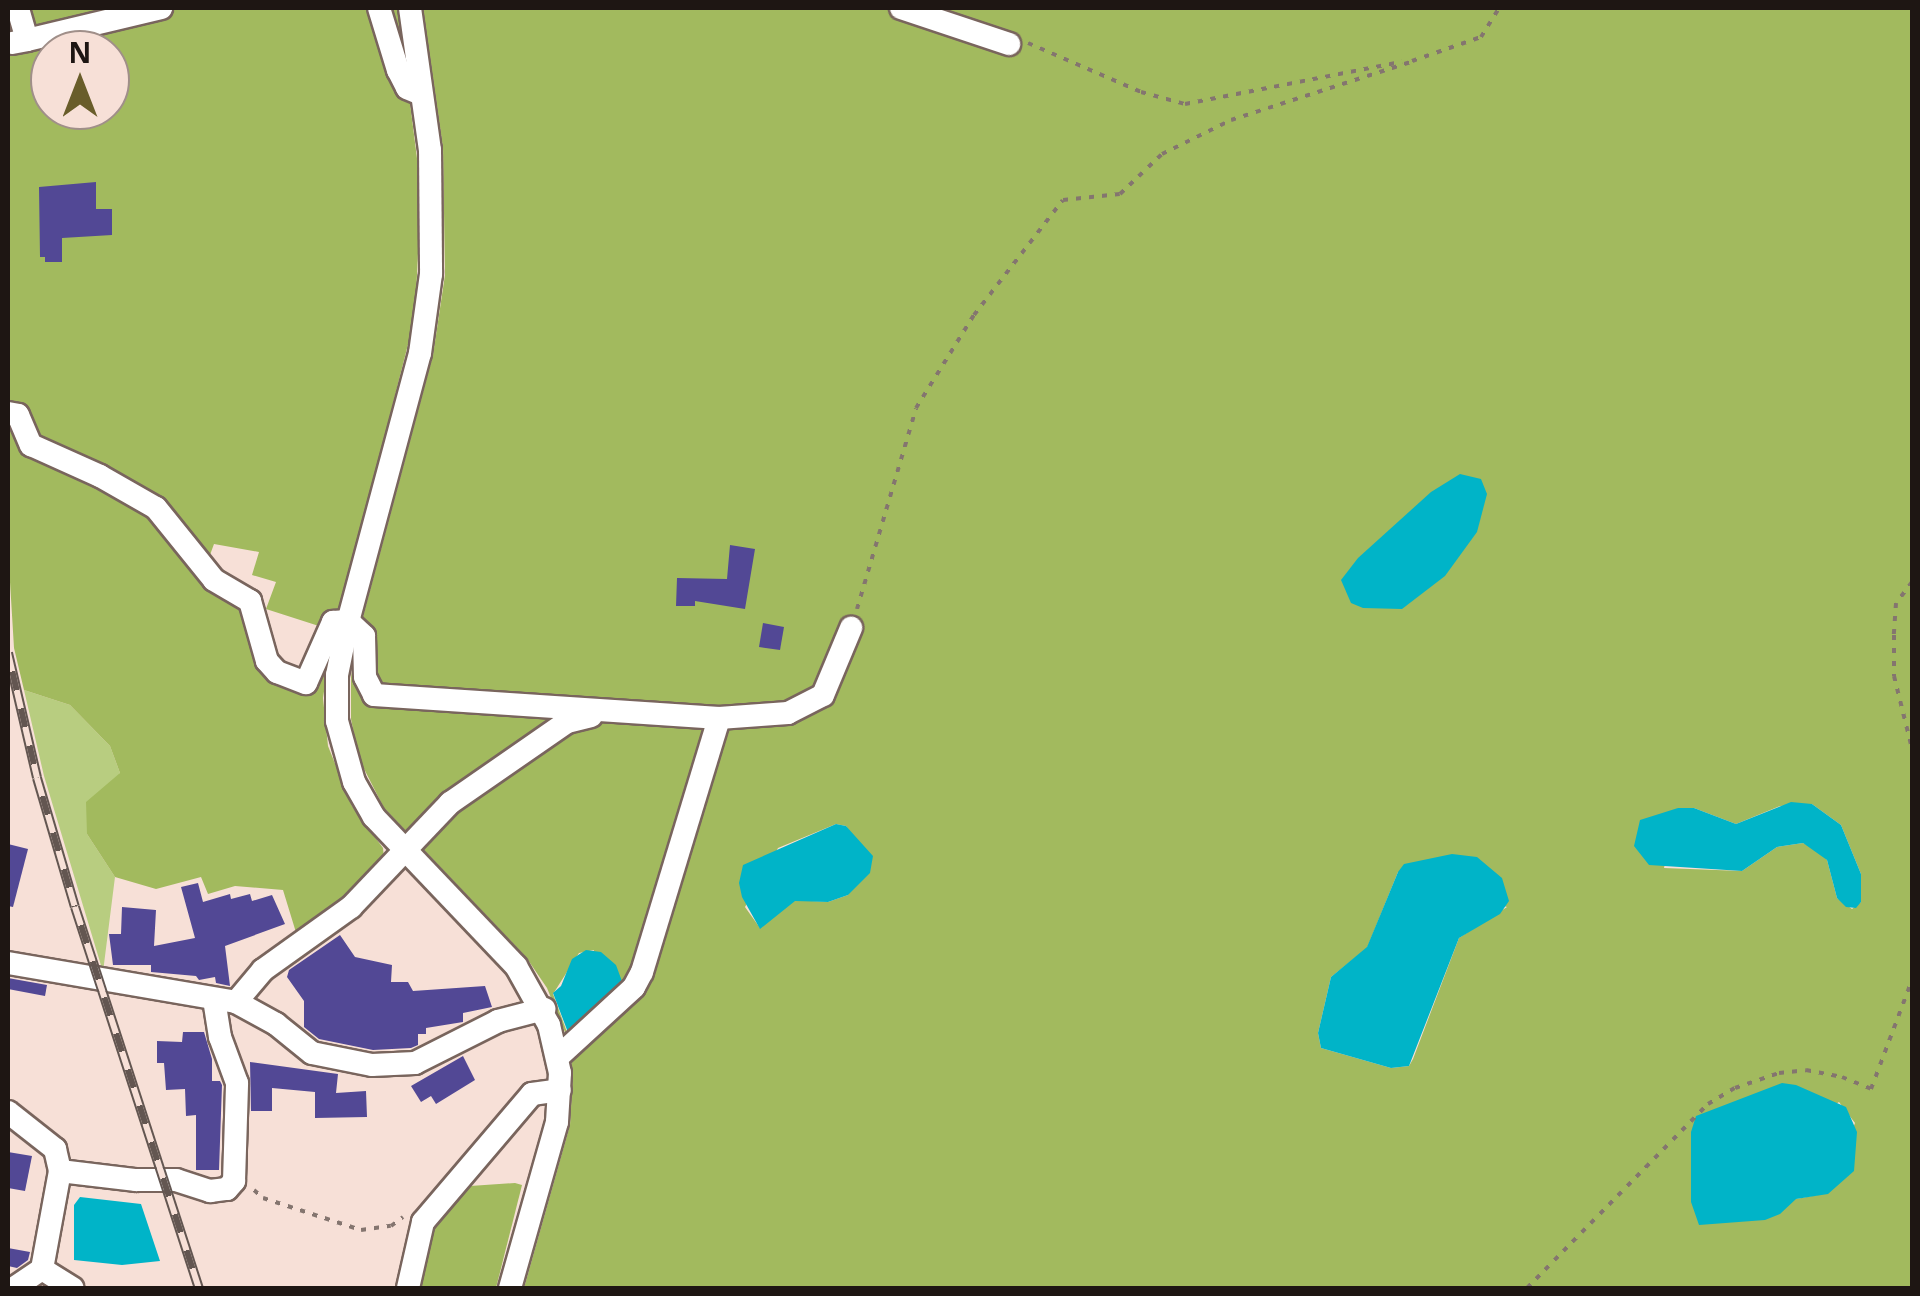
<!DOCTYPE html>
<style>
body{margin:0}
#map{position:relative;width:1920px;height:1296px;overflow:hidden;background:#f7e0d7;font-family:"Noto Sans",sans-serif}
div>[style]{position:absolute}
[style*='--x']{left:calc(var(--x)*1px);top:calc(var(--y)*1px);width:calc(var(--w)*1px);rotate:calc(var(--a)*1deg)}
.green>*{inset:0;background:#b8cd80}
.forest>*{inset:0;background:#a2ba5e}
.water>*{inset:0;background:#00b4c8}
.building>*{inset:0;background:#524895}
.path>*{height:4px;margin-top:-2px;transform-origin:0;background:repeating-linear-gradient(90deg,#84756f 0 5px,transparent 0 13px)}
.roads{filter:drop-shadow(2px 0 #79655d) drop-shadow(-2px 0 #79655d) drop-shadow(0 2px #79655d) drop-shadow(0 -2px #79655d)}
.street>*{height:22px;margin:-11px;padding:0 11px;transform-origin:11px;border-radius:11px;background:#fff}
.rail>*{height:10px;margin-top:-5px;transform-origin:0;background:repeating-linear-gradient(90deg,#f7e0d7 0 19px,#635651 0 38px);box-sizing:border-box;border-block:2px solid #635651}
span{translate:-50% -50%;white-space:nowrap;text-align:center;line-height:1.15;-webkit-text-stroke:10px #f7e0d7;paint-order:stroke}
.frame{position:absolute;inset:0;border:10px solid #1e1613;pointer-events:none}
.north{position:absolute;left:30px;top:30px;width:100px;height:100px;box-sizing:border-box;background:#f7e0d7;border:2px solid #a08f89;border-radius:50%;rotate:0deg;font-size:28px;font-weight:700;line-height:40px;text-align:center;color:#1e1613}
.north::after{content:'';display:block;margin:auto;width:35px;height:45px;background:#695d2a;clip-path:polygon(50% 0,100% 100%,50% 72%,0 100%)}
</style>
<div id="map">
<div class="green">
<div style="clip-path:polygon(24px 690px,70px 705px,110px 746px,120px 773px,87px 834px,115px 877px,103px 972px,44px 776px)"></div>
</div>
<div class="forest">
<div style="clip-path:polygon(evenodd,8px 8px,398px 8px,421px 190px,415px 317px,341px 607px,322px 627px,266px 609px,276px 582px,252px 575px,259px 552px,214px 544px,207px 563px,178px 523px,42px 446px,8px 408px,8px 8px,50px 50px,110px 50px,110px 110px,50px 110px,50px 50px)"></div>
<div style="clip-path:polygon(evenodd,423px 8px,1912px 8px,1912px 1288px,524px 1288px,570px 1125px,573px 1072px,567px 1037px,547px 988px,526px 957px,384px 808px,359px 759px,351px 719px,351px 677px,361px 624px,433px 355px,445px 275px,443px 148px,423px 8px,1812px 804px,1841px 825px,1861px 874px,1861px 902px,1852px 909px,1837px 898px,1827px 860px,1818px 850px,1803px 843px,1777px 847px,1742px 871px,1664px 868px,1678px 808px,1694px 808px,1736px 824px,1780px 806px,1812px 804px,423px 8px,836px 824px,846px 826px,858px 845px,848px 895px,828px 902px,795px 900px,760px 928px,745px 907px,778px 848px,836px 824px,423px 8px,1398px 872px,1507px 907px,1459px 938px,1413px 1059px,1409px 1066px,1391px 1068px,1321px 1048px,1318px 1033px,1331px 977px,1367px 948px,1398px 872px,423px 8px,594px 950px,568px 1035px,553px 994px,579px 953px,594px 950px,423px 8px,1839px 1102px,1855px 1123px,1828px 1193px,1796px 1199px,1691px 1202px,1839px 1102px)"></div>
<div style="clip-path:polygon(8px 420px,28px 447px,139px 502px,246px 605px,258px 652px,309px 688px,333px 632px,323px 698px,328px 746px,352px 806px,383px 848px,385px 868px,298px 939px,283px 890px,235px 886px,208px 894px,201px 877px,156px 889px,115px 877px,87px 834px,86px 802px,120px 773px,110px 746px,70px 705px,24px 690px,14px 648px,8px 549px)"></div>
<div style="clip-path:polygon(515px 1183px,522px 1185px,496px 1288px,414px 1288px,428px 1224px,458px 1192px,470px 1186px)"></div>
</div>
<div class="water">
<div style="clip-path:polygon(1460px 474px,1481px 479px,1487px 494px,1477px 532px,1445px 576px,1402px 609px,1363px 608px,1351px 603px,1341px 580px,1358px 558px,1431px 492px)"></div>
<div style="clip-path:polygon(1791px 802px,1812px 804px,1841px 825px,1861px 874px,1861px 902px,1856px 908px,1846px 907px,1837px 898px,1827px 860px,1803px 843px,1777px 847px,1742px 871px,1649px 865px,1634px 846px,1640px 820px,1678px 808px,1694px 808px,1736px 824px)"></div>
<div style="clip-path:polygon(836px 824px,846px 826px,873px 856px,870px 873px,848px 895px,828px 902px,795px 901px,760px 929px,742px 897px,739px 883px,743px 865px)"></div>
<div style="clip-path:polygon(1452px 854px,1477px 857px,1502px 878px,1509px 901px,1500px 914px,1459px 938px,1409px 1066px,1391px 1068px,1321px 1048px,1318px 1033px,1331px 977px,1367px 947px,1398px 872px,1404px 864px)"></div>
<div style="clip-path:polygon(586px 950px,601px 952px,616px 965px,623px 984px,569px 1035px,553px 993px,561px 986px,572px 959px)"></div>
<div style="clip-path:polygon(1782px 1083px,1796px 1085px,1846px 1107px,1857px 1132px,1854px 1171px,1828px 1194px,1796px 1199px,1780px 1214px,1765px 1220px,1699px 1225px,1691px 1202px,1691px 1132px,1696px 1116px)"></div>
<div style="clip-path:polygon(80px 1197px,141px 1204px,160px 1261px,122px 1265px,74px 1260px,74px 1205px)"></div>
</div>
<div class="building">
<div style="clip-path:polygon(96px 182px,96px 209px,112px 209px,112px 235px,62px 238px,62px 262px,45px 262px,45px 257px,40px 257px,39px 187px)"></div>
<div style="clip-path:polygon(730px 545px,755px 549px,745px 609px,695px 601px,695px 606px,676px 606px,677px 578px,727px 579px)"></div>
<div style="clip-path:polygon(763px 623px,784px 627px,780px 650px,759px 647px)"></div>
<div style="clip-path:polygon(8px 844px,28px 849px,13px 907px,8px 906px)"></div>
<div style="clip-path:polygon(198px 883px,203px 902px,230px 894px,231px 899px,250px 894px,252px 901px,272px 895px,285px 924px,225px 946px,230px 986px,216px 983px,215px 977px,199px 980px,196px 976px,151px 972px,151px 965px,113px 965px,109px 934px,121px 934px,122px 907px,156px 910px,154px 946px,195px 938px,181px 887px)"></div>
<div style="clip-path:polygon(340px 935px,355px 957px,392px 965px,391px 982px,408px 982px,413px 991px,485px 986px,492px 1007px,463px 1013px,463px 1022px,426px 1028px,426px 1034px,418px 1034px,418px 1045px,411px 1048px,373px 1050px,319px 1039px,304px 1027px,304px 1001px,287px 977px,289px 970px)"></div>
<div style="clip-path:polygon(8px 978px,47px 985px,45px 996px,8px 989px)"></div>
<div style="clip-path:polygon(183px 1032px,204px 1032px,212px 1059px,212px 1081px,220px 1081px,222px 1085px,219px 1170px,196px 1170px,196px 1115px,186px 1116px,185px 1089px,166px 1090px,164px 1063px,157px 1063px,157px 1041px,182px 1042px)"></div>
<div style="clip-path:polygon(463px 1056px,475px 1080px,436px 1104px,431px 1096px,421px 1102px,411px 1086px)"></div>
<div style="clip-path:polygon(250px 1062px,338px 1074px,336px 1093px,366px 1091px,367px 1117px,315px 1118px,315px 1092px,272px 1088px,272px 1111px,251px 1111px)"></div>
<div style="clip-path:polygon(8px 1152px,32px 1156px,25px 1191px,8px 1188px)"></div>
<div style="clip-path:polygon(8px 1248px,30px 1252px,28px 1260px,17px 1268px,8px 1266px)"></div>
</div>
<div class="path">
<div style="--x:1028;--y:43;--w:123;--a:23.4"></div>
<div style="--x:1141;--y:92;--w:46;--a:15.3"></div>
<div style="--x:1185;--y:104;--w:221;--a:-11"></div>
<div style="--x:1412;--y:61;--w:73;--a:-19.2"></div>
<div style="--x:1481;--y:37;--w:34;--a:-58"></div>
<div style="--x:1912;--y:582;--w:26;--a:127"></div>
<div style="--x:1896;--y:603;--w:32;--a:94"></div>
<div style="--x:1894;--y:635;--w:41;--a:90"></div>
<div style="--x:1894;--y:676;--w:75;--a:76.1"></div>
<div style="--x:857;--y:609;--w:209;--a:-73.6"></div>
<div style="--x:916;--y:408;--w:110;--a:-58.1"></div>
<div style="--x:974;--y:315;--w:145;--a:-52.3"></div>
<div style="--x:1063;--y:200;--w:57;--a:-6"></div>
<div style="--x:1120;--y:194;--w:58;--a:-43.6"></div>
<div style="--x:1162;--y:154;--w:77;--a:-26.2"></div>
<div style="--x:1231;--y:120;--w:192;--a:-17.9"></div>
<div style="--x:254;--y:1190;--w:12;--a:42"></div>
<div style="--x:263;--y:1198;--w:103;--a:18.1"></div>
<div style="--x:361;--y:1230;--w:30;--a:-8"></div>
<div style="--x:391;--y:1226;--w:15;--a:-37"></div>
<div style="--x:1527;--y:1288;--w:258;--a:-45.5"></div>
<div style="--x:1708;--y:1104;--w:31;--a:-31"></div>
<div style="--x:1735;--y:1088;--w:46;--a:-18.8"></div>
<div style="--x:1779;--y:1073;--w:27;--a:-6"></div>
<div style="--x:1806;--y:1070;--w:37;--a:11"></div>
<div style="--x:1842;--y:1077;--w:31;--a:22"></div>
<div style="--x:1871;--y:1089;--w:116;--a:-69.4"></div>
</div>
<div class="roads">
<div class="street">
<div style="--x:379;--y:8;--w:65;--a:73"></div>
<div style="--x:398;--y:70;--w:20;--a:63"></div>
<div style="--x:407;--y:88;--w:15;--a:23"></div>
<div style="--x:410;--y:8;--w:143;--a:82"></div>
<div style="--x:430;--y:150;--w:124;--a:89.5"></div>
<div style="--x:431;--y:274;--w:80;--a:97.9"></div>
<div style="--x:420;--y:353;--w:278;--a:105"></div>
<div style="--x:348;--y:621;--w:55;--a:101.5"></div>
<div style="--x:337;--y:675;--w:46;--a:90"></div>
<div style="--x:337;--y:721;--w:63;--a:74.4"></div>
<div style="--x:354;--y:782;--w:40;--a:60.3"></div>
<div style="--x:374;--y:817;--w:206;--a:46.4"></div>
<div style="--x:516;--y:966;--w:68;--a:60.8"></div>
<div style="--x:549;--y:1025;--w:49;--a:77.1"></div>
<div style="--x:560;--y:1073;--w:49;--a:93.5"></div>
<div style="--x:557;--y:1122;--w:173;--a:105.8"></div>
<div style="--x:901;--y:8;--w:114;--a:18.4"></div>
<div style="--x:27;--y:40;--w:138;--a:-13.4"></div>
<div style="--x:12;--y:43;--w:15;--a:-11"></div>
<div style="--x:27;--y:40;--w:33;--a:-106"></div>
<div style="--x:8;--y:413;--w:10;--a:11"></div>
<div style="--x:18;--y:415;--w:33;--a:67"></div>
<div style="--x:31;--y:445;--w:76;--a:24.2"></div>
<div style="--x:100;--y:476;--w:64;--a:29.7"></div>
<div style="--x:156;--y:508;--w:92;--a:51.1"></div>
<div style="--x:214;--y:580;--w:42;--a:30.3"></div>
<div style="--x:250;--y:601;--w:62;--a:74.2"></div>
<div style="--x:267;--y:661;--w:15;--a:48"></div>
<div style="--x:277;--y:672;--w:31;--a:21"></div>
<div style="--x:306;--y:683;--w:67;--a:-66.1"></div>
<div style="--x:333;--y:622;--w:15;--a:-4"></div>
<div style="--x:348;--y:621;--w:22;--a:43"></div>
<div style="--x:364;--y:636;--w:41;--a:88.6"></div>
<div style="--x:365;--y:677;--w:20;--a:63"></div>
<div style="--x:374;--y:695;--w:346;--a:3.8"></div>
<div style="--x:719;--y:718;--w:69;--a:-4.1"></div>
<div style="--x:788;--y:713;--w:39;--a:-27"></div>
<div style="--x:823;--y:695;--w:73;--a:-67.3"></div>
<div style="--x:8;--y:963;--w:231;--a:9.7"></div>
<div style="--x:236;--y:1002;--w:46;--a:28.8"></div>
<div style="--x:276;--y:1024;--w:46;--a:38.9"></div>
<div style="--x:312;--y:1053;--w:61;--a:11.3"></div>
<div style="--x:372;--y:1065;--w:43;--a:-2.7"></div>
<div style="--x:415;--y:1063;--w:93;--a:-26.8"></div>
<div style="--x:498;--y:1021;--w:48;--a:-14.6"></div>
<div style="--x:236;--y:1002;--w:42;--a:-49.8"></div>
<div style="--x:263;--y:970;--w:108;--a:-35.6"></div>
<div style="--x:351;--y:907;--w:144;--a:-46.4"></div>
<div style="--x:450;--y:803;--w:142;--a:-34.7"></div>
<div style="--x:567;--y:722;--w:25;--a:-14"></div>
<div style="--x:558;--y:1057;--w:103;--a:-42.6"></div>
<div style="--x:634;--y:987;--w:17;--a:-62"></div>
<div style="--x:642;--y:972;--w:265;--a:-73.1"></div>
<div style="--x:8;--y:1112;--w:60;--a:38.2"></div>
<div style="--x:55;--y:1149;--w:23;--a:77"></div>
<div style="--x:60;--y:1171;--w:100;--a:100.4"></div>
<div style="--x:42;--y:1269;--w:34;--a:146"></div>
<div style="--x:60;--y:1171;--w:77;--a:6.8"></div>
<div style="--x:136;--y:1180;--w:40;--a:0"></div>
<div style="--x:176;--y:1180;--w:36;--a:18"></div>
<div style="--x:210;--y:1191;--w:17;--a:-7"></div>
<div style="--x:227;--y:1189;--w:11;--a:-49"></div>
<div style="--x:234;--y:1181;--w:98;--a:-88.2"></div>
<div style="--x:237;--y:1083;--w:49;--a:-110.3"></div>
<div style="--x:220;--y:1037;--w:37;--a:-99"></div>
<div style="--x:42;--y:1269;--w:36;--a:32"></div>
<div style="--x:408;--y:1288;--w:68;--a:-77.2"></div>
<div style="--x:423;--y:1222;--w:168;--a:-49.6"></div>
<div style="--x:532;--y:1094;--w:28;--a:-8"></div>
</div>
</div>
<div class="rail">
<div style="--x:8;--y:653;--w:128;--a:76.9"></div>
<div style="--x:37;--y:778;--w:134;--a:73.6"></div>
<div style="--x:75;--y:907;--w:401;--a:72"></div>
</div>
<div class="frame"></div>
<div class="north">N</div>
</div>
